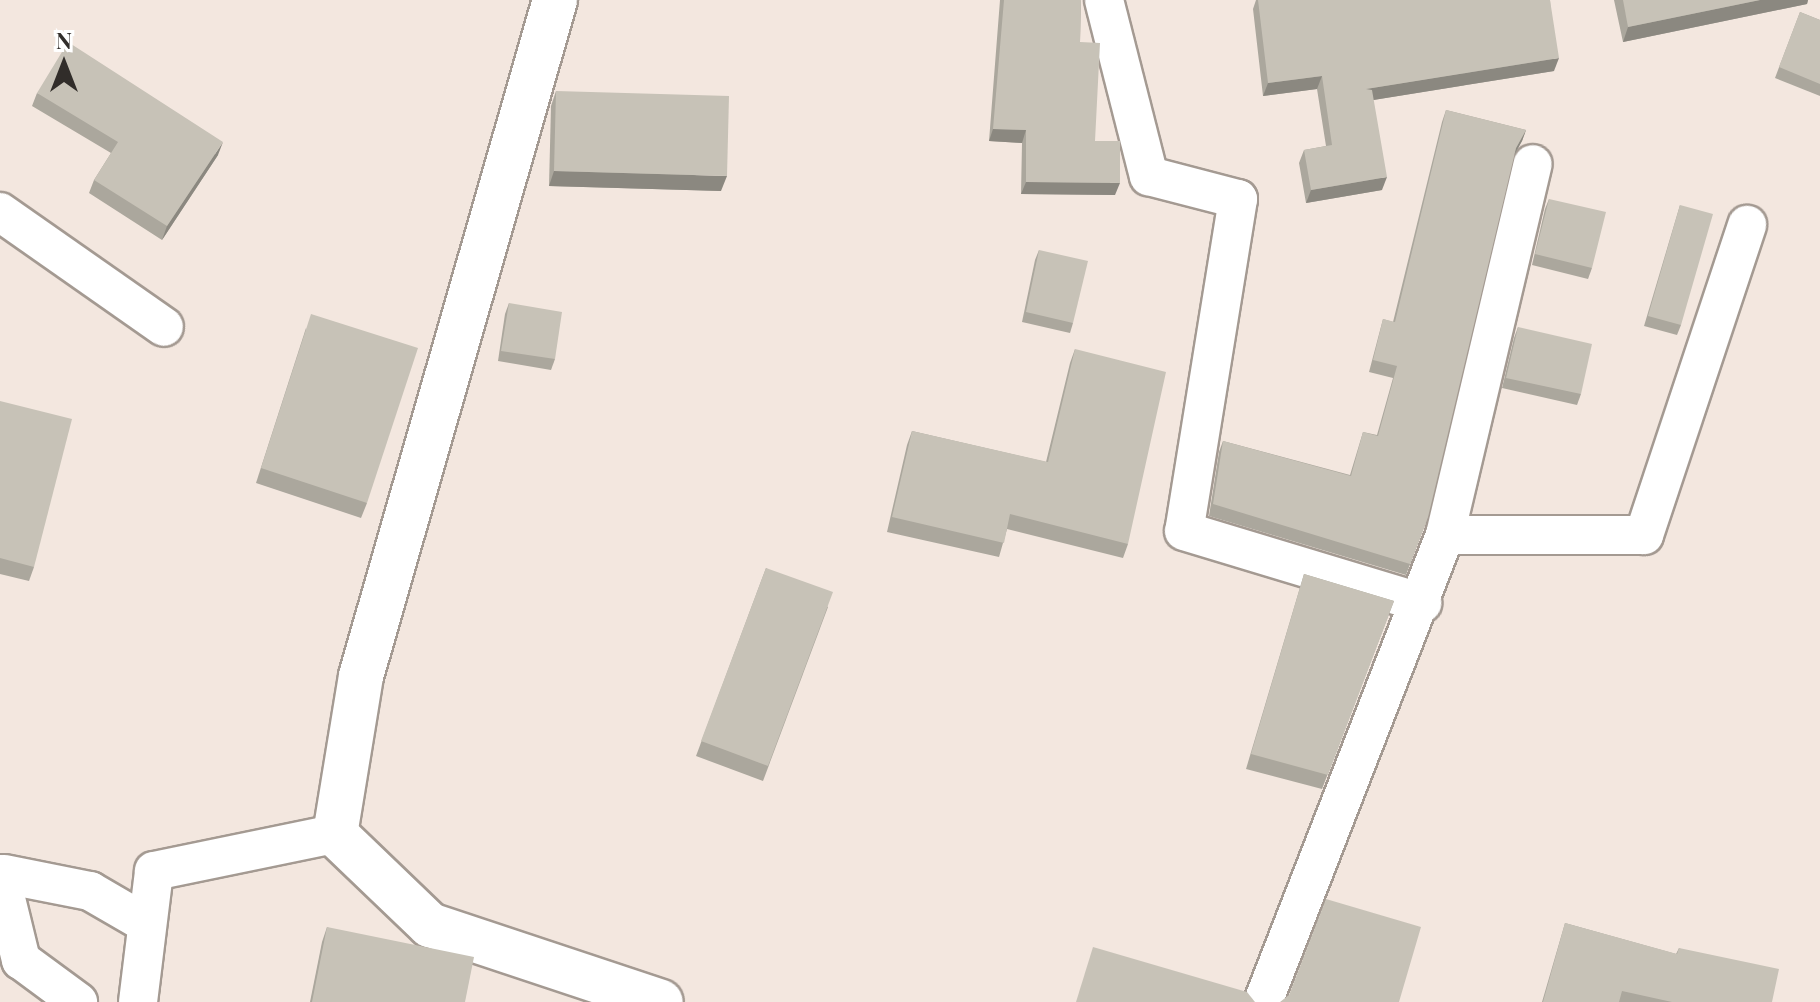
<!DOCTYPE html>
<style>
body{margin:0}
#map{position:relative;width:1820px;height:1002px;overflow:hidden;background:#f3e7df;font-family:"Playfair Display",serif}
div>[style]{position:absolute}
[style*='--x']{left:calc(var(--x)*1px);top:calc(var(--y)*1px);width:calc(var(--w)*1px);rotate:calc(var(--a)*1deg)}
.roads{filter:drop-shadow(2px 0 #a49a92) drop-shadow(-2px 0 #a49a92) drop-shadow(0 2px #a49a92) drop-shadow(0 -2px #a49a92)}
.street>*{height:38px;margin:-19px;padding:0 19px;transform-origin:19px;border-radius:19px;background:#fff}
.secondary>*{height:44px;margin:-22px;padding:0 22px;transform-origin:22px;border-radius:22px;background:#fff}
.wall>*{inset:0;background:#aba79d}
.shaded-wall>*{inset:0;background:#8b8880}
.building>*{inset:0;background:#c7c2b7}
span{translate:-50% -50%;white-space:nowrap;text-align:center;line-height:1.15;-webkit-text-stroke:8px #fff;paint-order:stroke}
.north{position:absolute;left:24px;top:24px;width:80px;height:80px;-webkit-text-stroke:6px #fff;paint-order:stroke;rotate:0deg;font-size:22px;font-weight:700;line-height:32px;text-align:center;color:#312d2a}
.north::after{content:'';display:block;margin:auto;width:28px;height:36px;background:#312d2a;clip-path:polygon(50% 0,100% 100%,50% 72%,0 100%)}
</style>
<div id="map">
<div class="roads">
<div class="street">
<div style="--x:1104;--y:0;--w:182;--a:75.7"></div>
<div style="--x:1149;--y:176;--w:92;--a:14.5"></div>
<div style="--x:1238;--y:199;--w:336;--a:99.2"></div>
<div style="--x:1184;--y:531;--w:249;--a:16.8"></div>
<div style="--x:0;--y:212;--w:200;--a:35"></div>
<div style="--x:1445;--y:535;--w:199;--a:0"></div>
<div style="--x:1644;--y:535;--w:327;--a:-71.6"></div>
<div style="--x:0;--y:874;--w:89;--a:76.3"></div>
<div style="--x:21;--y:960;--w:71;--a:36.4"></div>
<div style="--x:4;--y:874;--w:88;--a:11.2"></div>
<div style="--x:90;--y:891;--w:66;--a:30.1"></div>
<div style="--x:138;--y:1002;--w:132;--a:-83"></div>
<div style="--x:154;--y:871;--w:185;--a:-11.6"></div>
<div style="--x:1263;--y:1002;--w:501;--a:-68.71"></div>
<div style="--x:1445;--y:535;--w:381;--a:-76.7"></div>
</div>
<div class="secondary">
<div style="--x:555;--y:0;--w:703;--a:106.01"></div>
<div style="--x:361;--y:676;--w:160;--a:99.3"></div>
<div style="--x:335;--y:834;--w:132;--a:43.8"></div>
<div style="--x:430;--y:925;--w:243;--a:18.4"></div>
</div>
</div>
<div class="wall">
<div style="clip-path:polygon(1000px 0,1081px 0,1080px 42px,1095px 141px,1115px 195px,1021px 194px,1022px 143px,989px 141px)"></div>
<div style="clip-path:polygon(1256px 0,1550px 0,1554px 71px,1373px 100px,1382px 190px,1306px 203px,1299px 163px,1304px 150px,1326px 146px,1317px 89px,1263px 96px,1253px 9px)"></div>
<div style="clip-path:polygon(1614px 0,1808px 0,1807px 4px,1623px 42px)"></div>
<div style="clip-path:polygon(1800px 12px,1820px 20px,1820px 96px,1775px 78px)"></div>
<div style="clip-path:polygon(556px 91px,721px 191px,549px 186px,551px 106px)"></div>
<div style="clip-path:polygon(37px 93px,218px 155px,162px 240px,89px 193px,94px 180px,111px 153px,32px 106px)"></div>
<div style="clip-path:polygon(1446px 110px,1526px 130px,1522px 141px,1514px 155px,1428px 517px,1406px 575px,1209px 516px,1219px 452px,1223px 441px,1350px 475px,1363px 432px,1377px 435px,1393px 378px,1369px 372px,1383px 319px,1393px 322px,1442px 122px)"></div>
<div style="clip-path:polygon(1549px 199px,1592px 268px,1588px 279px,1532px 265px,1545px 209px)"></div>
<div style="clip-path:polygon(1680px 205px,1681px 325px,1677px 335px,1644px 326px)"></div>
<div style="clip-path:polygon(1039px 250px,1073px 323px,1070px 333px,1022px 322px,1035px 260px)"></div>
<div style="clip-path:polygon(509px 303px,555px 359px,551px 370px,498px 361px,505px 314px)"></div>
<div style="clip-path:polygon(1518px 327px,1581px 394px,1577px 405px,1502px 388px,1514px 338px)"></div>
<div style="clip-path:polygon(306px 328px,367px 503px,361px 518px,256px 483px)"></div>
<div style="clip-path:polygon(1075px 349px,1128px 544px,1123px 558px,1007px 529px,999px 557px,887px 532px,907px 445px,912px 431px,1046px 462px,1070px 363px)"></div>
<div style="clip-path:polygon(0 401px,34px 567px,29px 581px,0 574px)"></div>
<div style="clip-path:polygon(766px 568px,828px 607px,763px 781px,696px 756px)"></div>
<div style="clip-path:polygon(1304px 574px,1394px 601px,1322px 789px,1246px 769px)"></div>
<div style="clip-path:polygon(1565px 923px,1676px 954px,1679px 948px,1772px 1002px,1542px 1002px)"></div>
<div style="clip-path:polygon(327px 927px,465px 1002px,310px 1002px,322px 942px)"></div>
</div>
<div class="shaded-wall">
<div style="clip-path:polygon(1760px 0,1808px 0,1807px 4px,1623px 42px,1628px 27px)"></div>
<div style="clip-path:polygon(1559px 58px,1554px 71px,1361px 102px,1366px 89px)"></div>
<div style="clip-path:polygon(1322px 76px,1317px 89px,1263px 96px,1268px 83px)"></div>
<div style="clip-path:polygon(993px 129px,1026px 130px,1022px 143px,989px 141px)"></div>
<div style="clip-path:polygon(1526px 130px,1522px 141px,1512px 159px,1516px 148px)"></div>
<div style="clip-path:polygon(223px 142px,218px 155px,162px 240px,167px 226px)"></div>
<div style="clip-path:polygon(554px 171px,727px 176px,721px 191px,549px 186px)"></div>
<div style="clip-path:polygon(1387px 177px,1382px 190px,1306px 203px,1311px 190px)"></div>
<div style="clip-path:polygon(1026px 182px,1120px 183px,1115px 195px,1021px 194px)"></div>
</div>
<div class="building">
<div style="clip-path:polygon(1004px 0,1081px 0,1080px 42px,1100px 43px,1095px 141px,1120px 141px,1120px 183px,1026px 182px,1026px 130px,993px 129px)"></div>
<div style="clip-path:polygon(1258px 0,1550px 0,1559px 58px,1366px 89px,1372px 90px,1387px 177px,1311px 190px,1304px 150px,1332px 145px,1322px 76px,1268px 83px)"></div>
<div style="clip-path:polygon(1623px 0,1760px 0,1628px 27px)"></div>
<div style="clip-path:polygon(1800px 12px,1820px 20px,1820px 84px,1779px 67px)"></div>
<div style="clip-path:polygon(68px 42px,223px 142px,167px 226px,94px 180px,118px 142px,37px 93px)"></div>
<div style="clip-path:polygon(556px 91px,729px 96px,727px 176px,554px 171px)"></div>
<div style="clip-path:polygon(1446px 110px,1526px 130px,1516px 148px,1428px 517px,1410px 564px,1213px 504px,1223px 441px,1351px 476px,1363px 432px,1378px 436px,1397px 366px,1373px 360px,1383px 319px,1395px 322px)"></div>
<div style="clip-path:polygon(1549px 199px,1606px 212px,1592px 268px,1535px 254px)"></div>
<div style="clip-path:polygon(1680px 205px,1713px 214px,1681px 325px,1648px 316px)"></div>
<div style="clip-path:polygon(1039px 250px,1088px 261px,1073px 323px,1026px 312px)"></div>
<div style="clip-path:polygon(509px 303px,562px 312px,555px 359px,501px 351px)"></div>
<div style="clip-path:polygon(311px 314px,418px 348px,367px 503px,261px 468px)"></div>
<div style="clip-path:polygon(1518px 327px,1592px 344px,1581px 394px,1506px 378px)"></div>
<div style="clip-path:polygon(1075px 349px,1166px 372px,1128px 544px,1010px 514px,1004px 543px,892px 517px,912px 431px,1048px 462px)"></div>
<div style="clip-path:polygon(0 401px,72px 419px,34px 567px,0 558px)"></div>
<div style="clip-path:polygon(766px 568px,833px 592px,768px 766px,701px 741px)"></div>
<div style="clip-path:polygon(1304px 574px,1394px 601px,1328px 775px,1251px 754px)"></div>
<div style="clip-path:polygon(1326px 899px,1421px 927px,1399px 1002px,1280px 1002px,1289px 995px)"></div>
<div style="clip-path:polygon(1565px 923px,1677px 954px,1679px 948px,1779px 969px,1772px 1002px,1672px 1002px,1622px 991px,1619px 1002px,1543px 1002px)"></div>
<div style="clip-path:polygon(327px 927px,474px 957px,465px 1002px,312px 1002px)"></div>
<div style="clip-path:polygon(1093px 947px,1247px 992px,1255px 1002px,1076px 1002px)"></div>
</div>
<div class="north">N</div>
</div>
